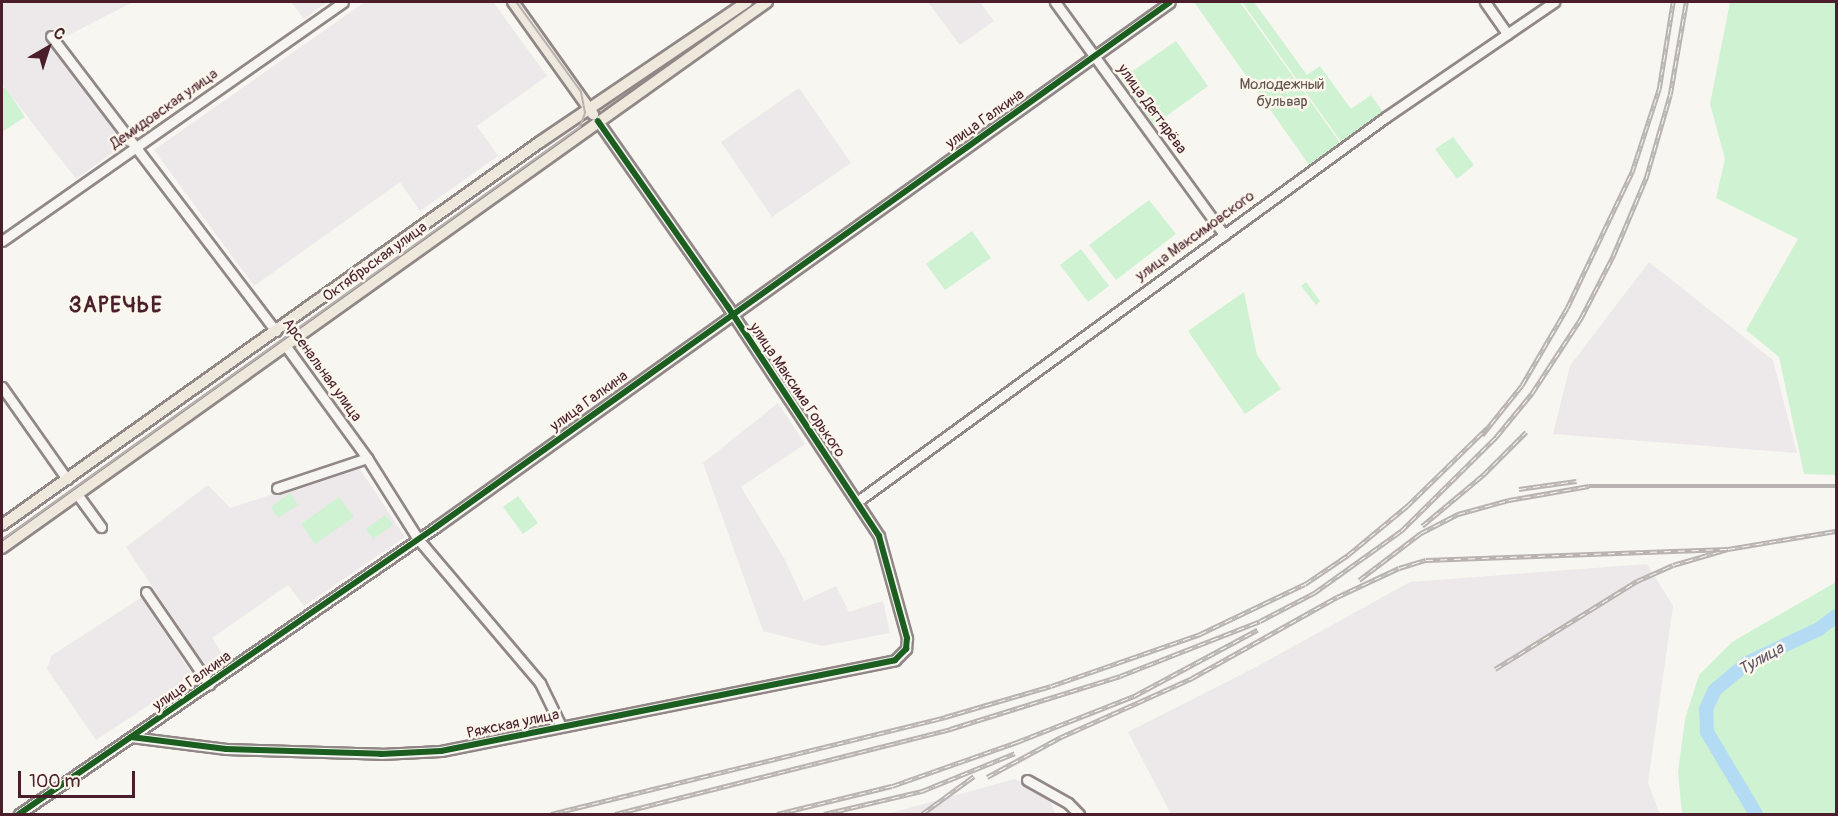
<!DOCTYPE html>
<meta charset="utf-8">
<style>
body{margin:0}
#map{position:relative;width:1838px;height:816px;overflow:hidden;background:#f8f6f0;font-family:Pangolin,sans-serif}
div>[style]{position:absolute}
[style*='--x']{left:calc(var(--x)*1px);top:calc(var(--y)*1px);width:calc(var(--w)*1px);rotate:calc(var(--a)*1deg)}
.built>*{inset:0;background:#ede8e9}
.green>*{inset:0;background:#cff2d2}
.river>*{height:14px;margin:-7px;padding:0 7px;transform-origin:7px;border-radius:7px;background:#b3dbf4}
.roads{filter:drop-shadow(2px 0 #918787) drop-shadow(-2px 0 #918787) drop-shadow(0 2px #918787) drop-shadow(0 -2px #918787)}
.minor>*{height:9px;margin:-4.5px;padding:0 4.5px;transform-origin:4.5px;border-radius:4.5px;background:#f6f5f1}
.major>*{height:10px;margin:-5px;padding:0 5px;transform-origin:5px;border-radius:5px;background:#eee8dd}
.tram>*{height:1.5px;margin:-0.75px;padding:0 0.75px;transform-origin:0.75px;border-radius:0.75px;background:#b8b3b1}
.rail>*{height:4.5px;margin-top:-2.25px;transform-origin:0;background:repeating-linear-gradient(90deg,#fbf7ec 0 7px,#b8b3b1 0 14px);box-sizing:border-box;border-block:2px solid #b8b3b1}
.cycleway>*{height:6px;margin:-3px;padding:0 3px;transform-origin:3px;border-radius:3px;background:#1b5e20}
span{translate:-50% -50%;white-space:nowrap;text-align:center;line-height:1.15;-webkit-text-stroke:5px #fbf7ec;paint-order:stroke}
.park-label{font-size:15px;color:#63534e}
.street-label{font-size:15px;color:#4a1f2b}
.water-label{font-size:16px;color:#605468;font-style:italic}
.district-label{font-size:21px;color:#4a1f2b;font-weight:700;letter-spacing:1.5px}
.frame{position:absolute;inset:0;border:3px solid #4a1f2b;pointer-events:none}
.north{position:absolute;left:18px;top:18px;width:60px;height:60px;-webkit-text-stroke:4px #fbf7ec;paint-order:stroke;rotate:39deg;font-size:16px;font-weight:700;line-height:24px;text-align:center;color:#4a1f2b}
.north::after{content:'';display:block;margin:auto;width:21px;height:27px;background:#4a1f2b;clip-path:polygon(50% 0,100% 100%,50% 72%,0 100%)}
.scale{position:absolute;left:18px;top:771px;width:117px;height:27px;box-sizing:border-box;border:3px solid #4a1f2b;border-top:0;padding-left:8px;font-size:18px;line-height:21px;white-space:nowrap;color:#4a1f2b;-webkit-text-stroke:4px #fbf7ec;paint-order:stroke}
</style>
<div id="map">
<div class="built">
<div style="clip-path:polygon(2px 2px,133px 2px,61px 39px,134px 137px,76px 179px,2px 84px)"></div>
<div style="clip-path:polygon(291px 2px,327px 2px,304px 19px)"></div>
<div style="clip-path:polygon(365px 2px,493px 2px,547px 76px,477px 126px,498px 156px,420px 211px,400px 182px,254px 286px,154px 150px)"></div>
<div style="clip-path:polygon(928px 2px,980px 2px,994px 21px,960px 45px)"></div>
<div style="clip-path:polygon(799px 88px,851px 163px,772px 217px,721px 142px)"></div>
<div style="clip-path:polygon(1649px 262px,1773px 360px,1797px 453px,1553px 434px,1570px 366px)"></div>
<div style="clip-path:polygon(778px 403px,805px 444px,741px 487px,784px 558px,804px 601px,836px 586px,849px 612px,883px 601px,890px 633px,822px 646px,763px 631px,703px 463px)"></div>
<div style="clip-path:polygon(358px 466px,405px 537px,304px 606px,288px 585px,212px 638px,226px 659px,209px 672px,126px 547px,208px 485px,230px 508px)"></div>
<div style="clip-path:polygon(1647px 564px,1673px 606px,1648px 783px,1660px 814px,1171px 814px,1128px 732px,1258px 666px,1410px 582px)"></div>
<div style="clip-path:polygon(142px 597px,193px 676px,96px 740px,47px 669px,51px 656px)"></div>
<div style="clip-path:polygon(1015px 779px,1050px 800px,1055px 814px,887px 814px)"></div>
</div>
<div class="green">
<div style="clip-path:polygon(1194px 2px,1240px 2px,1343px 147px,1312px 169px)"></div>
<div style="clip-path:polygon(1242px 2px,1254px 2px,1307px 75px,1320px 66px,1351px 109px,1371px 95px,1386px 116px,1344px 146px)"></div>
<div style="clip-path:polygon(1730px 2px,1836px 2px,1836px 475px,1804px 474px,1779px 357px,1746px 330px,1798px 239px,1716px 198px,1725px 159px,1710px 104px)"></div>
<div style="clip-path:polygon(1176px 41px,1208px 86px,1154px 125px,1121px 79px)"></div>
<div style="clip-path:polygon(5px 87px,25px 117px,2px 132px,2px 89px)"></div>
<div style="clip-path:polygon(1453px 137px,1474px 165px,1457px 179px,1435px 149px)"></div>
<div style="clip-path:polygon(1149px 200px,1176px 234px,1116px 280px,1089px 245px)"></div>
<div style="clip-path:polygon(972px 231px,991px 258px,945px 290px,926px 264px)"></div>
<div style="clip-path:polygon(1081px 249px,1109px 286px,1088px 302px,1060px 265px)"></div>
<div style="clip-path:polygon(1306px 282px,1320px 301px,1316px 305px,1301px 286px)"></div>
<div style="clip-path:polygon(1244px 292px,1257px 355px,1281px 389px,1245px 414px,1188px 331px)"></div>
<div style="clip-path:polygon(290px 493px,298px 505px,278px 518px,271px 507px)"></div>
<div style="clip-path:polygon(518px 496px,538px 523px,523px 534px,503px 507px)"></div>
<div style="clip-path:polygon(339px 497px,354px 517px,315px 544px,301px 524px)"></div>
<div style="clip-path:polygon(385px 515px,393px 525px,373px 539px,366px 529px)"></div>
<div style="clip-path:polygon(1836px 582px,1836px 814px,1682px 814px,1678px 772px,1685px 719px,1699px 675px,1732px 642px)"></div>
</div>
<div class="river">
<div style="--x:1756;--y:814;--w:96;--a:-120.9"></div>
<div style="--x:1707;--y:732;--w:23;--a:-92"></div>
<div style="--x:1706;--y:709;--w:21;--a:-65"></div>
<div style="--x:1715;--y:690;--w:42;--a:-40.2"></div>
<div style="--x:1747;--y:663;--w:80;--a:-25.3"></div>
<div style="--x:1819;--y:629;--w:21;--a:-37"></div>
</div>
<div class="roads">
<div class="minor">
<div style="--x:1055;--y:2;--w:288;--a:54"></div>
<div style="--x:1485;--y:2;--w:39;--a:55"></div>
<div style="--x:51;--y:36;--w:371;--a:52.7"></div>
<div style="--x:2;--y:241;--w:416;--a:-35"></div>
<div style="--x:285;--y:345;--w:140;--a:54"></div>
<div style="--x:367;--y:458;--w:96;--a:57.8"></div>
<div style="--x:418;--y:539;--w:189;--a:49.7"></div>
<div style="--x:540;--y:683;--w:48;--a:64"></div>
<div style="--x:2;--y:387;--w:113;--a:54.8"></div>
<div style="--x:277;--y:488;--w:95;--a:-18.4"></div>
<div style="--x:77;--y:494;--w:41;--a:54"></div>
<div style="--x:858;--y:501;--w:653;--a:-36.03"></div>
<div style="--x:1386;--y:117;--w:204;--a:-34.4"></div>
<div style="--x:146;--y:592;--w:112;--a:55.6"></div>
<div style="--x:131;--y:737;--w:96;--a:7.2"></div>
<div style="--x:226;--y:749;--w:155;--a:1.8"></div>
<div style="--x:381;--y:754;--w:60;--a:-2.9"></div>
<div style="--x:441;--y:751;--w:463;--a:-11.3"></div>
<div style="--x:895;--y:660;--w:16;--a:-45"></div>
<div style="--x:906;--y:649;--w:11;--a:-85"></div>
<div style="--x:907;--y:638;--w:106;--a:-105.4"></div>
<div style="--x:879;--y:536;--w:274;--a:-123.4"></div>
<div style="--x:728;--y:307;--w:227;--a:-125"></div>
<div style="--x:1027;--y:780;--w:47;--a:29.3"></div>
<div style="--x:1068;--y:803;--w:16;--a:45"></div>
<div style="--x:19;--y:814;--w:506;--a:-34.54"></div>
<div style="--x:436;--y:527;--w:902;--a:-35.57"></div>
</div>
<div class="major">
<div style="--x:513;--y:2;--w:138;--a:54.5"></div>
<div style="--x:2;--y:525;--w:660;--a:-35.45"></div>
<div style="--x:540;--y:142;--w:250;--a:-34.1"></div>
<div style="--x:2;--y:548;--w:940;--a:-35.52"></div>
</div>
</div>
<div class="tram">
<div style="--x:2;--y:540;--w:710;--a:-35.55"></div>
<div style="--x:580;--y:127;--w:15;--a:-70"></div>
<div style="--x:585;--y:113;--w:21;--a:-101"></div>
<div style="--x:581;--y:92;--w:111;--a:-125.8"></div>
</div>
<div class="rail">
<div style="--x:1482;--y:435;--w:64;--a:-51.3"></div>
<div style="--x:1522;--y:385;--w:89;--a:-59.7"></div>
<div style="--x:1567;--y:308;--w:151;--a:-64.5"></div>
<div style="--x:1632;--y:172;--w:87;--a:-72"></div>
<div style="--x:1659;--y:89;--w:88;--a:-80.9"></div>
<div style="--x:1519;--y:489;--w:58;--a:-8"></div>
<div style="--x:1422;--y:526;--w:80;--a:-39.9"></div>
<div style="--x:1483;--y:475;--w:61;--a:-45"></div>
<div style="--x:1359;--y:580;--w:78;--a:-37.2"></div>
<div style="--x:1421;--y:533;--w:42;--a:-27.2"></div>
<div style="--x:1458;--y:514;--w:53;--a:-15.4"></div>
<div style="--x:1509;--y:500;--w:81;--a:-9.9"></div>
<div style="--x:1589;--y:486;--w:247;--a:0"></div>
<div style="--x:1495;--y:669;--w:167;--a:-31.8"></div>
<div style="--x:1637;--y:581;--w:39;--a:-24"></div>
<div style="--x:1673;--y:565;--w:57;--a:-16.2"></div>
<div style="--x:1728;--y:549;--w:109;--a:-9.5"></div>
<div style="--x:987;--y:777;--w:84;--a:-28.4"></div>
<div style="--x:1061;--y:737;--w:144;--a:-24.2"></div>
<div style="--x:1192;--y:678;--w:166;--a:-29.2"></div>
<div style="--x:1337;--y:597;--w:68;--a:-25.1"></div>
<div style="--x:1399;--y:568;--w:28;--a:-17"></div>
<div style="--x:1426;--y:560;--w:302;--a:-2.1"></div>
<div style="--x:551;--y:814;--w:406;--a:-13.8"></div>
<div style="--x:945;--y:717;--w:110;--a:-16.3"></div>
<div style="--x:1051;--y:686;--w:158;--a:-19.2"></div>
<div style="--x:1200;--y:634;--w:116;--a:-25.5"></div>
<div style="--x:1305;--y:584;--w:52;--a:-34"></div>
<div style="--x:1348;--y:555;--w:77;--a:-39.7"></div>
<div style="--x:1407;--y:506;--w:112;--a:-44.3"></div>
<div style="--x:615;--y:814;--w:346;--a:-14.2"></div>
<div style="--x:950;--y:729;--w:178;--a:-17.3"></div>
<div style="--x:1120;--y:676;--w:150;--a:-21.4"></div>
<div style="--x:1260;--y:621;--w:61;--a:-27.4"></div>
<div style="--x:1314;--y:593;--w:107;--a:-35.5"></div>
<div style="--x:1401;--y:531;--w:134;--a:-44.7"></div>
<div style="--x:1496;--y:437;--w:57;--a:-50.7"></div>
<div style="--x:1532;--y:393;--w:90;--a:-56.8"></div>
<div style="--x:1581;--y:318;--w:70;--a:-62.7"></div>
<div style="--x:1613;--y:256;--w:85;--a:-67.1"></div>
<div style="--x:1646;--y:178;--w:86;--a:-73.9"></div>
<div style="--x:1670;--y:95;--w:94;--a:-80.2"></div>
<div style="--x:777;--y:814;--w:118;--a:-13.7"></div>
<div style="--x:892;--y:786;--w:133;--a:-19.4"></div>
<div style="--x:1017;--y:742;--w:126;--a:-21.5"></div>
<div style="--x:1134;--y:696;--w:140;--a:-28.2"></div>
<div style="--x:824;--y:814;--w:101;--a:-13.2"></div>
<div style="--x:922;--y:791;--w:100;--a:-22.2"></div>
<div style="--x:922;--y:814;--w:64;--a:-36.2"></div>
</div>
<div class="cycleway">
<div style="--x:131;--y:737;--w:96;--a:7.2"></div>
<div style="--x:226;--y:749;--w:155;--a:1.8"></div>
<div style="--x:381;--y:754;--w:60;--a:-2.9"></div>
<div style="--x:441;--y:751;--w:463;--a:-11.3"></div>
<div style="--x:895;--y:660;--w:16;--a:-45"></div>
<div style="--x:906;--y:649;--w:11;--a:-85"></div>
<div style="--x:907;--y:638;--w:106;--a:-105.4"></div>
<div style="--x:879;--y:536;--w:274;--a:-123.4"></div>
<div style="--x:728;--y:307;--w:227;--a:-125"></div>
<div style="--x:19;--y:814;--w:506;--a:-34.54"></div>
<div style="--x:436;--y:527;--w:902;--a:-35.57"></div>
</div>
<div class="park-label">
<span style="left:1282px;top:93px">Молодежный<br>бульвар</span>
</div>
<div class="street-label">
<span style="left:164px;top:109px;rotate:-35deg">Демидовская улица</span>
<span style="left:1152px;top:109px;rotate:54deg">улица Дегтярёва</span>
<span style="left:985px;top:119px;rotate:-35deg">улица Галкина</span>
<span style="left:1195px;top:236px;rotate:-36deg">улица Максимовского</span>
<span style="left:375px;top:262px;rotate:-36deg">Октябрьская улица</span>
<span style="left:322px;top:370px;rotate:54deg">Арсенальная улица</span>
<span style="left:797px;top:390px;rotate:56deg">улица Максима Горького</span>
<span style="left:589px;top:401px;rotate:-36deg">улица Галкина</span>
<span style="left:192px;top:681px;rotate:-35deg">улица Галкина</span>
<span style="left:513px;top:724px;rotate:-12deg">Ряжская улица</span>
</div>
<div class="water-label">
<span style="left:1761px;top:659px;rotate:-29deg">Тулица</span>
</div>
<div class="district-label">
<span style="left:116px;top:306px">ЗАРЕЧЬЕ</span>
</div>
<div class="frame"></div>
<div class="north">С</div>
<div class="scale">100 m</div>
</div>
